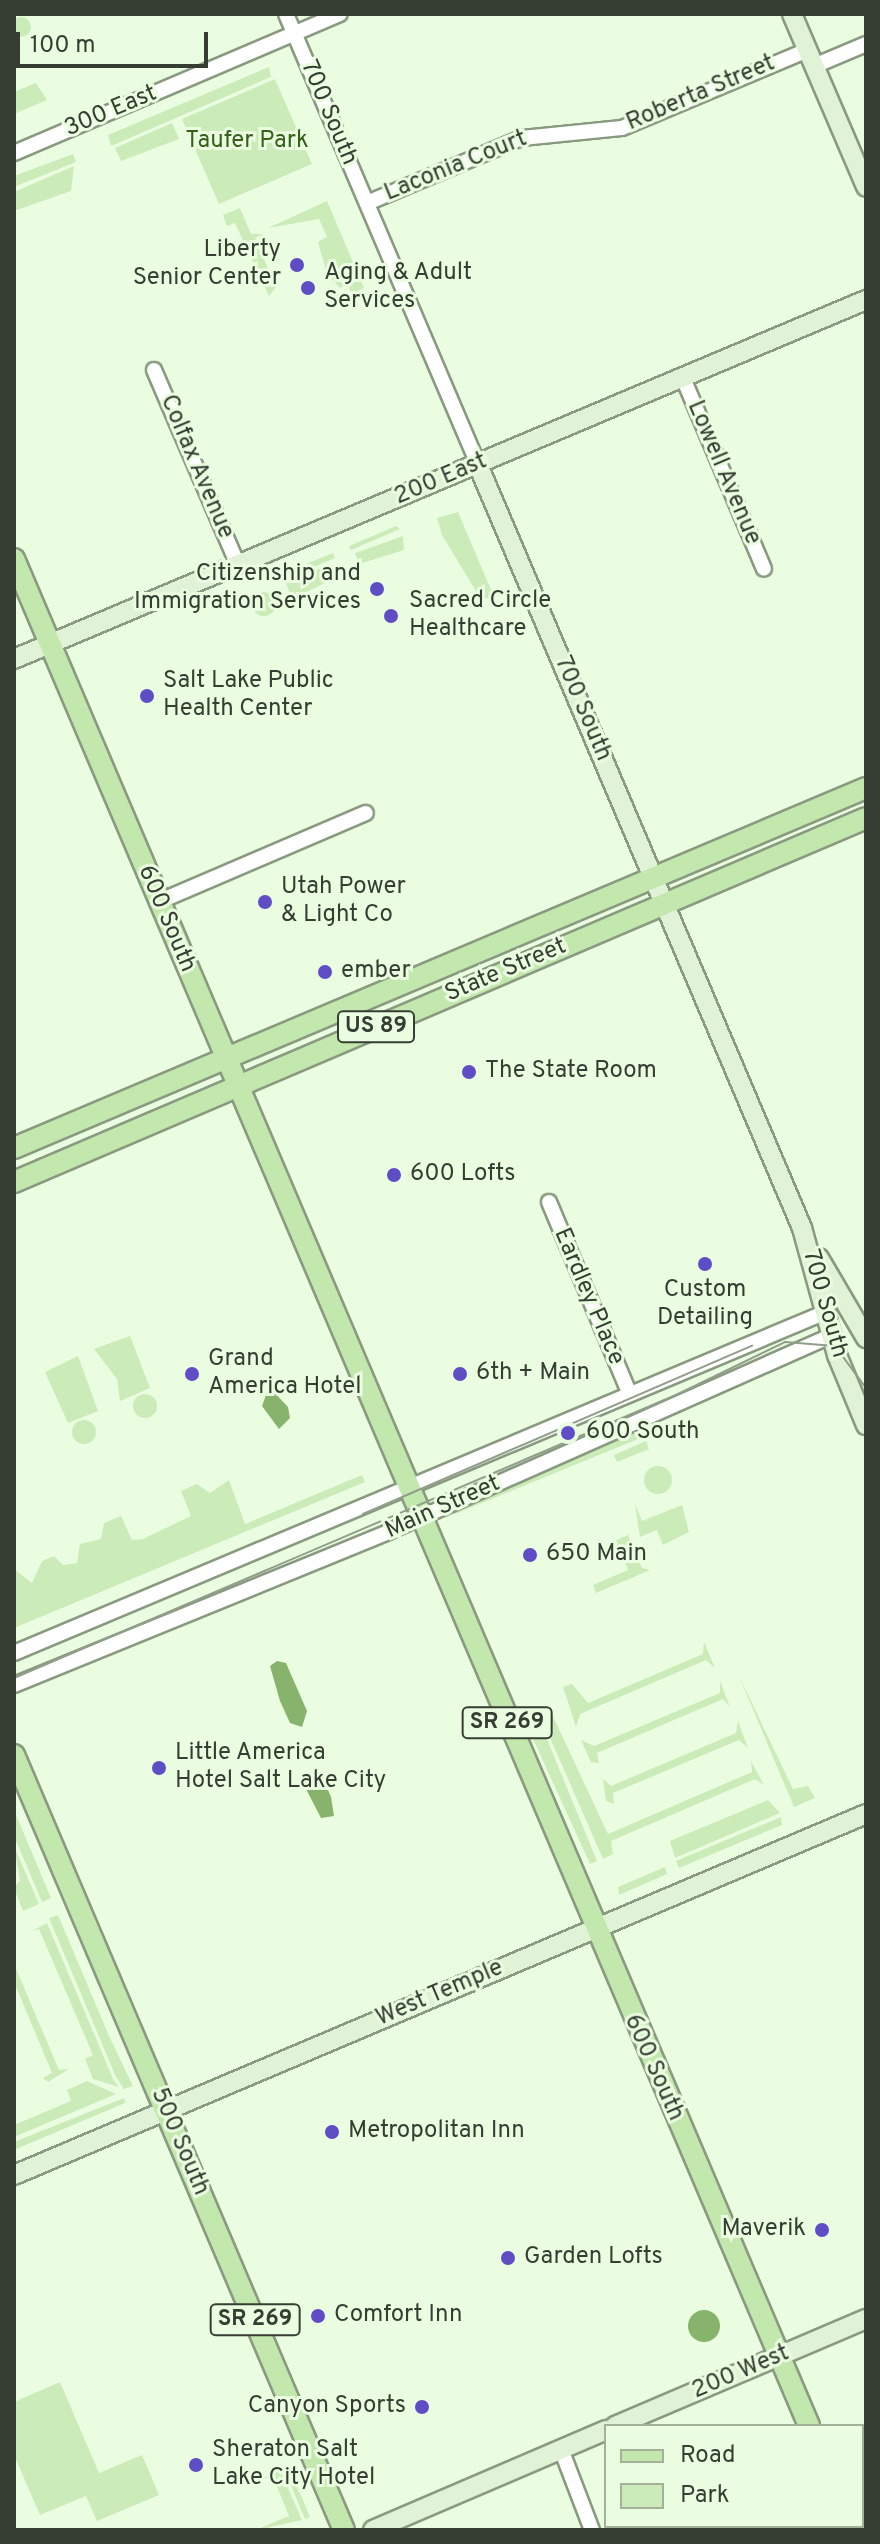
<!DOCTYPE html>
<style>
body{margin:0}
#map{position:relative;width:880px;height:2544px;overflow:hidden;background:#ebfde1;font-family:Overpass,sans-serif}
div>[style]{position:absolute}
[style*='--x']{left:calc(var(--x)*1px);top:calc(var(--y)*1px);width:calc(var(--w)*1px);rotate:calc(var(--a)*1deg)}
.green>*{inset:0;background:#cbecb8}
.round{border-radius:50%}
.water>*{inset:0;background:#87b36d}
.roads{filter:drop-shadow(2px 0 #899a80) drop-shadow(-2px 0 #899a80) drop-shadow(0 2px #899a80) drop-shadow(0 -2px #899a80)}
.street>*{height:14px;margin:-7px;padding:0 7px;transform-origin:7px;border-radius:7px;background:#fff}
.secondary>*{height:18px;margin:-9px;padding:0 9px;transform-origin:9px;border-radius:9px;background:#e1f3d6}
.primary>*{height:20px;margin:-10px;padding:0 10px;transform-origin:10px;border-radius:10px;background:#c3e8ad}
.tram>*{height:2px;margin:-1px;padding:0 1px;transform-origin:1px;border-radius:1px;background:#919e8b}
.dots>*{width:22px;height:22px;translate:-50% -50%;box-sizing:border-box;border:4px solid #ebfde1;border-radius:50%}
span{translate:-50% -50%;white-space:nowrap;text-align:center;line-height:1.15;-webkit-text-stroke:6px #ebfde1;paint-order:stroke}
.shield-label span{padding:2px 6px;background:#ebfde1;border:2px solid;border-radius:6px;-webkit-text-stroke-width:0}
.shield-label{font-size:22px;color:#363e33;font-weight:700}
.street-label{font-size:24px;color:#363e33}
.park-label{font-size:24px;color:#376019}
.poi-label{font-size:24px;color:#363e33}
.right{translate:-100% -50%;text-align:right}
.left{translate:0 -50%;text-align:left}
.frame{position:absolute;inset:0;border:16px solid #363e33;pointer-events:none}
.legend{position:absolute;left:604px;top:2424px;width:260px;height:104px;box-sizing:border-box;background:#ebfde1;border:2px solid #a3b19b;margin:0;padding:10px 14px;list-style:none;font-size:24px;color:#363e33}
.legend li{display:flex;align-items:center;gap:16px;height:40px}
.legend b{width:40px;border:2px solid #a3b19b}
.scale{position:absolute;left:16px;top:32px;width:192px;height:36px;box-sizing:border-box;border:4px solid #363e33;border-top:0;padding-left:10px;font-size:24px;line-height:28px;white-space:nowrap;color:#363e33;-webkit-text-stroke:6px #ebfde1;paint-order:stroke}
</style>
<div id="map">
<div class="green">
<div class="round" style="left:11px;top:17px;width:20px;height:20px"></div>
<div style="clip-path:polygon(269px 67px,271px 77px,111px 146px,108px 135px)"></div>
<div style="clip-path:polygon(275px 79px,312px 164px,219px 204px,182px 119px)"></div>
<div style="clip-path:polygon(36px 83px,47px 100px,14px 114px,14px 92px)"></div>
<div style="clip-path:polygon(172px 123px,179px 139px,121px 161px,115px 148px)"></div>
<div style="clip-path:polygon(73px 154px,76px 162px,14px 187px,14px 176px)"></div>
<div style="clip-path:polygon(74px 166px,71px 191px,14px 211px,14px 192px)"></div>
<div style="clip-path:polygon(327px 201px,364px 288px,350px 294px,349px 282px,340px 288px,327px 274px,318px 242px,327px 237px,319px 219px,268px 228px)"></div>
<div style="clip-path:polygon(240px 208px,251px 234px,263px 234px,255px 238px,276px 287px,269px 296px,235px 223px,227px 226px,223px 215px)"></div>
<div style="clip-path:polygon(458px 512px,494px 597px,490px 599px,479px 596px,442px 535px,437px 518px)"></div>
<div style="clip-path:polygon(396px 526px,400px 529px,351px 550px,349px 546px)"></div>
<div style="clip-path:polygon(403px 536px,404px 550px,359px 564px,355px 553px)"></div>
<div style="clip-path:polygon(333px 553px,335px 558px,283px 580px,284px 573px)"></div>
<div style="clip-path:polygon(323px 567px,329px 581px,292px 599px,286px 583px)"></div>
<div class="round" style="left:252px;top:592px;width:24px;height:24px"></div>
<div style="clip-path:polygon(130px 1336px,150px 1388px,120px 1401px,117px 1379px,94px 1349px)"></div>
<div style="clip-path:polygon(78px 1356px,98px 1411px,68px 1423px,45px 1372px)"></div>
<div class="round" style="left:133px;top:1394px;width:24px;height:24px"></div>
<div class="round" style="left:72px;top:1420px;width:24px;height:24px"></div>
<div style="clip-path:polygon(634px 1430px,638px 1439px,455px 1514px,454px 1508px)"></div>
<div style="clip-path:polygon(646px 1441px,649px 1449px,617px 1462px,614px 1455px)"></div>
<div class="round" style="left:644px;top:1466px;width:28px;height:28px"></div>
<div style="clip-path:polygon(362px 1475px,365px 1482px,14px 1628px,14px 1569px,32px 1583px,42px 1561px,54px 1556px,63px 1565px,77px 1563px,80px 1544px,101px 1539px,104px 1523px,121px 1516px,132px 1540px,143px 1539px,191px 1516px,181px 1491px,197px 1484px,210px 1493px,229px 1480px,245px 1524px)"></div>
<div style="clip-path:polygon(635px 1504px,642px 1521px,682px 1505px,689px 1532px,663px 1545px,657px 1530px,640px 1537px)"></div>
<div style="clip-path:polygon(628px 1535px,642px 1568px,650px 1570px,596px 1593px,593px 1585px,628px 1570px,616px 1540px)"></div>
<div style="clip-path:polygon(704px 1642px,715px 1668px,706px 1660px,580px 1714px,576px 1727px,563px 1687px,572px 1684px,588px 1703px,703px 1654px)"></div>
<div style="clip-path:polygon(739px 1676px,793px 1789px,808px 1786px,815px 1798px,794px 1807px)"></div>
<div style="clip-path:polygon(720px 1681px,730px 1707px,723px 1699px,597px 1753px,599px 1763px,591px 1762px,581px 1740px,594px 1746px,720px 1693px)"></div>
<div style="clip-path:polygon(537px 1708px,550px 1710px,608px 1834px,752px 1772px,751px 1761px,764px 1785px,755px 1779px,611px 1841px,613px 1854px,603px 1859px)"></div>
<div style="clip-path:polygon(535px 1710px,597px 1861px,590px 1864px,523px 1717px)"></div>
<div style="clip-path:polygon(738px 1721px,748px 1748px,739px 1740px,613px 1793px,614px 1804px,606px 1801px,603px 1779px,611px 1786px,736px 1733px)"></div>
<div style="clip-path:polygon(768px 1800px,780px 1813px,675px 1858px,670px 1841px)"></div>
<div style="clip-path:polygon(14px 1810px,51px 1898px,42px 1902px,14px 1836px)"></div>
<div style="clip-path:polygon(781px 1817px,782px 1825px,679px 1868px,676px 1861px)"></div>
<div style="clip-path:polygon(14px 1846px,39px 1904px,23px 1911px,14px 1888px,20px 1880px)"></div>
<div style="clip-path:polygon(665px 1867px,667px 1874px,619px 1895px,618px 1887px)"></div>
<div style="clip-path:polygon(58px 1915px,109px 2036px,133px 2086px,124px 2089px,116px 2077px,49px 1918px)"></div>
<div style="clip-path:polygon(47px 1923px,114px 2081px,119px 2087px,93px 2079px,85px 2059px,93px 2055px,39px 1929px,32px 1931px)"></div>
<div style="clip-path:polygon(14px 1964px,59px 2070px,69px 2069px,48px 2082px,43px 2078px,52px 2073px,14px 1982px)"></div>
<div style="clip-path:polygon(87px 2081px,116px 2094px,14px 2137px,14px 2125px,71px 2101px,67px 2090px)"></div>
<div style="clip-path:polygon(124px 2098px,125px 2103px,14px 2150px,14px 2142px)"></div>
<div style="clip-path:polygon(60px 2382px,99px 2473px,142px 2455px,159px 2495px,97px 2521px,86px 2496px,40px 2515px,14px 2455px,14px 2402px)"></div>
<div style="clip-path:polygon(289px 2467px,310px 2517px,305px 2519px,284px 2469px)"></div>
<div style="clip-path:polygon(280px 2470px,302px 2520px,256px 2530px,289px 2516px,273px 2477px,262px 2479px)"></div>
</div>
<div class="water">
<div style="clip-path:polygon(269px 1387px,288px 1407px,290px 1418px,279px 1429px,262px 1406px)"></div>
<div style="clip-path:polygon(277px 1661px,286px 1663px,307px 1711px,302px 1727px,290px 1723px,280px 1701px,270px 1666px)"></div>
<div style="clip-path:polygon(321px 1774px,331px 1797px,334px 1816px,321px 1818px,305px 1787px)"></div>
<div class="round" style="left:688px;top:2310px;width:32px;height:32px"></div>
</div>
<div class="roads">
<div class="street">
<div style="--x:286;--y:14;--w:490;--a:66.9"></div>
<div style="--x:814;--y:66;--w:56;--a:-22.9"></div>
<div style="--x:14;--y:153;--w:354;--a:-23.1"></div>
<div style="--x:367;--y:203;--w:168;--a:-22.8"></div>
<div style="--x:522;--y:138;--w:100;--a:-5.7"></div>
<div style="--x:622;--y:128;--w:202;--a:-22.8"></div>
<div style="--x:154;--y:370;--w:212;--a:66.7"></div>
<div style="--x:683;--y:378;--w:207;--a:67"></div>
<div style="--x:158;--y:902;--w:226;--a:-23.2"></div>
<div style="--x:549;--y:1202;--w:206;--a:67.2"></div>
<div style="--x:14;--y:1653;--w:881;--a:-22.78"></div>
<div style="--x:14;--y:1685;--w:404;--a:-22.2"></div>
<div style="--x:388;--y:1532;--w:486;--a:-23.9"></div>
<div style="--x:561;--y:2449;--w:87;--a:69.1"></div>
</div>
<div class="secondary">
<div style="--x:792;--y:14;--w:188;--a:66.8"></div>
<div style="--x:478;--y:465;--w:829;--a:66.99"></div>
<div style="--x:802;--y:1228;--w:132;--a:74.6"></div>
<div style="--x:837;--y:1355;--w:76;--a:67.5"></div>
<div style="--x:14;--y:659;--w:925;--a:-22.85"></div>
<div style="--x:819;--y:1258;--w:93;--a:59.6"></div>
<div style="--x:14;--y:2175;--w:925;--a:-22.96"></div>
<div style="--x:615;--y:2426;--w:273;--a:-23.1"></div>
<div style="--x:373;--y:2530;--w:254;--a:-23.2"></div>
</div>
<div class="primary">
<div style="--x:14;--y:559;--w:2029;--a:66.93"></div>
<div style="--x:14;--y:1148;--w:925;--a:-22.91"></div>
<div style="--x:14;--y:1182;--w:926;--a:-23.13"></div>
<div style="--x:14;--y:1755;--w:842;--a:66.94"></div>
<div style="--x:853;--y:2526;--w:4;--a:76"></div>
</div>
</div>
<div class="tram">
<div style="--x:363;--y:1514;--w:424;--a:-23.4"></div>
<div style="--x:14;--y:1678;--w:720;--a:-23.15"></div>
<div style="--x:676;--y:1395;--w:121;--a:-25.9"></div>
<div style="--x:785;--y:1342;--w:50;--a:4.6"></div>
<div style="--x:835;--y:1346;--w:52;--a:53.6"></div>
</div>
<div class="dots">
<div style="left:297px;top:265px;background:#5f4dc6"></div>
<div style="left:308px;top:288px;background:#5f4dc6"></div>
<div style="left:377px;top:589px;background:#5f4dc6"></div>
<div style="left:391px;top:616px;background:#5f4dc6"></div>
<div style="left:147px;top:696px;background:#5f4dc6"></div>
<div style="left:265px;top:902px;background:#5f4dc6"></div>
<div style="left:325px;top:972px;background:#5f4dc6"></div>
<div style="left:469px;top:1072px;background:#5f4dc6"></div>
<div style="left:394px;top:1175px;background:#5f4dc6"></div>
<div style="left:705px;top:1264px;background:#5f4dc6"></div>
<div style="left:192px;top:1374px;background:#5f4dc6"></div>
<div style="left:460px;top:1374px;background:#5f4dc6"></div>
<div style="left:568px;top:1433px;background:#5f4dc6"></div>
<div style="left:530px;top:1555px;background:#5f4dc6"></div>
<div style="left:159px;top:1768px;background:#5f4dc6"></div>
<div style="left:332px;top:2132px;background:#5f4dc6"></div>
<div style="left:822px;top:2230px;background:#5f4dc6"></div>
<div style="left:508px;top:2258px;background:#5f4dc6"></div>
<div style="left:318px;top:2316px;background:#5f4dc6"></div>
<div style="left:422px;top:2407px;background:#5f4dc6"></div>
<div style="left:196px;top:2465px;background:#5f4dc6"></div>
</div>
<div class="shield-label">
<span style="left:376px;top:1027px">US 89</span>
<span style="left:507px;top:1723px">SR 269</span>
<span style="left:255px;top:2320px">SR 269</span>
</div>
<div class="street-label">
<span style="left:701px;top:94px;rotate:-23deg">Roberta Street</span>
<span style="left:111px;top:112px;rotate:-23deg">300 East</span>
<span style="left:328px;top:113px;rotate:67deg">700 South</span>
<span style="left:456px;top:167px;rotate:-22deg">Laconia Court</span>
<span style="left:196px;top:467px;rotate:67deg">Colfax Avenue</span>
<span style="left:723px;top:473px;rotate:67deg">Lowell Avenue</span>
<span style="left:441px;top:480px;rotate:-23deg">200 East</span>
<span style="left:582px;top:709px;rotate:67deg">700 South</span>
<span style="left:166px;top:919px;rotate:67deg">600 South</span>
<span style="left:506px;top:971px;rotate:-23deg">State Street</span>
<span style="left:588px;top:1297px;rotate:67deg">Eardley Place</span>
<span style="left:824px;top:1304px;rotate:74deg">700 South</span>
<span style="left:443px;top:1508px;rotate:-24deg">Main Street</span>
<span style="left:440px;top:1994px;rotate:-23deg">West Temple</span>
<span style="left:653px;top:2068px;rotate:66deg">600 South</span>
<span style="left:179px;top:2142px;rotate:67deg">500 South</span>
<span style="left:741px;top:2373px;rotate:-23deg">200 West</span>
</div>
<div class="park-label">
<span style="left:247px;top:142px">Taufer Park</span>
</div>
<div class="poi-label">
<span class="right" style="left:281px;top:265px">Liberty<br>Senior Center</span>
<span class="left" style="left:324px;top:288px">Aging &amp; Adult<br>Services</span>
<span class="right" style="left:361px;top:589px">Citizenship and<br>Immigration Services</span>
<span class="left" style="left:409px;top:616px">Sacred Circle<br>Healthcare</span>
<span class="left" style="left:163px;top:696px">Salt Lake Public<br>Health Center</span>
<span class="left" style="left:281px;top:902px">Utah Power<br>&amp; Light Co</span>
<span class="left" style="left:341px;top:972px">ember</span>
<span class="left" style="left:485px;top:1072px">The State Room</span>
<span class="left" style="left:410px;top:1175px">600 Lofts</span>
<span style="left:705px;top:1305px">Custom<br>Detailing</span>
<span class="left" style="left:208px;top:1374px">Grand<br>America Hotel</span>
<span class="left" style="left:476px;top:1374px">6th + Main</span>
<span class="left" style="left:586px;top:1433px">600 South</span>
<span class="left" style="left:546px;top:1555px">650 Main</span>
<span class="left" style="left:175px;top:1768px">Little America<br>Hotel Salt Lake City</span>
<span class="left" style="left:348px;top:2132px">Metropolitan Inn</span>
<span class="right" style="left:806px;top:2230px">Maverik</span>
<span class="left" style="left:524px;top:2258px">Garden Lofts</span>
<span class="left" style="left:334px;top:2316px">Comfort Inn</span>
<span class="right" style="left:406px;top:2407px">Canyon Sports</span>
<span class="left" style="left:212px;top:2465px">Sheraton Salt<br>Lake City Hotel</span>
</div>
<div class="frame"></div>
<ul class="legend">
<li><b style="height:10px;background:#c3e8ad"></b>Road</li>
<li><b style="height:22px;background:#cbecb8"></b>Park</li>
</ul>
<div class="scale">100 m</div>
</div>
